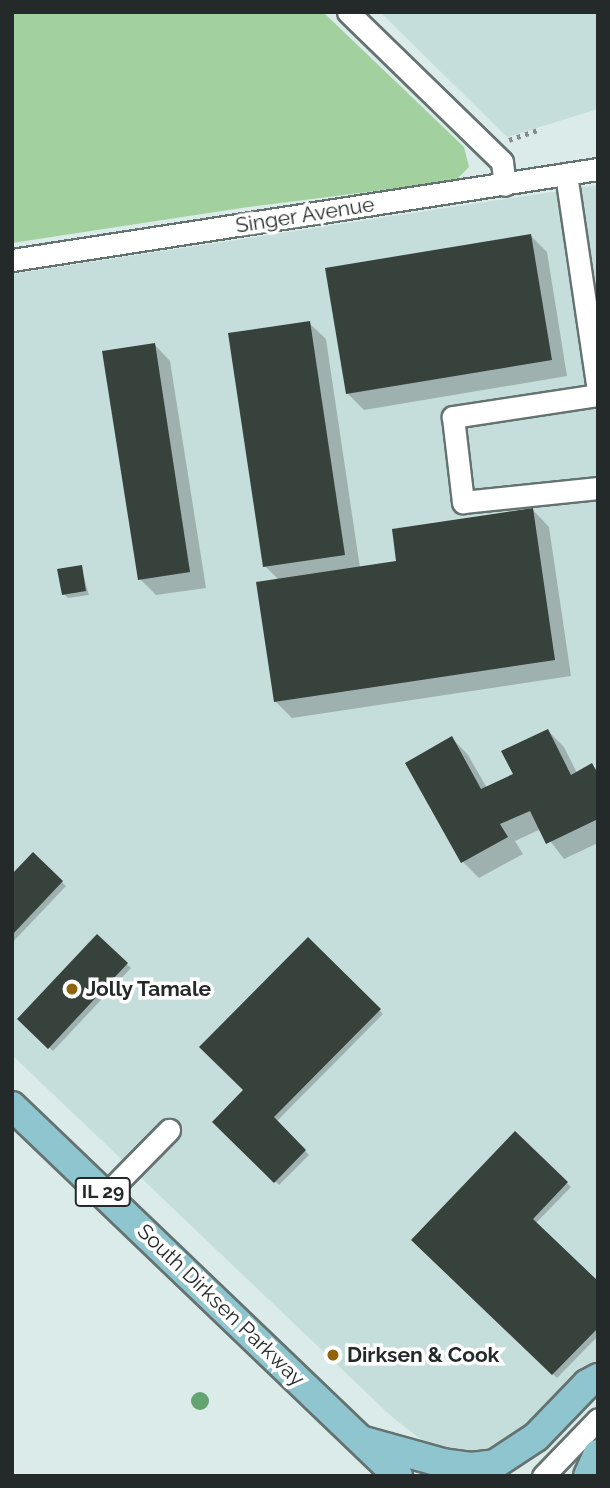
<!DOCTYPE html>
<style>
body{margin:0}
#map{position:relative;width:610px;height:1488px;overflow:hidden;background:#dbebe9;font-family:Raleway,sans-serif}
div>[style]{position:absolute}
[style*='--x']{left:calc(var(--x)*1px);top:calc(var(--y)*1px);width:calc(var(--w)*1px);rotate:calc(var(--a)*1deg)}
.built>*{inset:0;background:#c6dedb}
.green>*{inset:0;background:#a2d19f}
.shadow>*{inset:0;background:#0003}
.building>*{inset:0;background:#37423d}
.path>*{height:4.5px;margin-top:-2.25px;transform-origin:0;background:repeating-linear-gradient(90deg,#838e8c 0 3.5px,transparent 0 8.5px)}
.roads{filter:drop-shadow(2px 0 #647270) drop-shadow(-2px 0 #647270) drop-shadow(0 2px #647270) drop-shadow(0 -2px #647270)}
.minor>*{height:21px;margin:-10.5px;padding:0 10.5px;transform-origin:10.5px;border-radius:10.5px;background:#fff}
.major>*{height:28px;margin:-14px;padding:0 14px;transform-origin:14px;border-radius:14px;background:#8fc5ce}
.trees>*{width:18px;height:18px;margin:-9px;border-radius:50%;background:#64a471}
.dots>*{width:19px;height:19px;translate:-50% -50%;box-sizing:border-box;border:4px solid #fff;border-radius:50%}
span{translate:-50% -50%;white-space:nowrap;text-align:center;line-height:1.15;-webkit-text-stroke:7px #fff;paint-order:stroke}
.shield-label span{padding:2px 5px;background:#fff;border:2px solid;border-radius:5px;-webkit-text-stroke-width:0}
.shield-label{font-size:19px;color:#242a29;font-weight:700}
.street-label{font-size:21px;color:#242a29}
.poi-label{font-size:21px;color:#242a29;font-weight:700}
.left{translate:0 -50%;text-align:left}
.frame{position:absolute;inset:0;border:14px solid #242a29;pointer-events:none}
</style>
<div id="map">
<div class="built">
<div style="clip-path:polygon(380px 12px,598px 12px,598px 109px,507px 137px)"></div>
<div style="clip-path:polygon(598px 185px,598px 1360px,543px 1416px,502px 1448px,468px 1457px,428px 1445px,391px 1416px,12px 1055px,12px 274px)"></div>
</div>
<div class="green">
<div style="clip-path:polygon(12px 12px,323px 12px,464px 147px,469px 167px,456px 180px,439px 183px,248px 207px,12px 243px)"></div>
</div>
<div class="shadow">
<div style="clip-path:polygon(531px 236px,547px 252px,567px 376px,364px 410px,347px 393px)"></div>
<div style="clip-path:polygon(309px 323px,326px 339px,360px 568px,398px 563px,533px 510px,549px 527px,571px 676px,292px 718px,275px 701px,279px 580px,265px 566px)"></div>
<div style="clip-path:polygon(154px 344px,170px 361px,206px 588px,156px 595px,140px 579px)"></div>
<div style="clip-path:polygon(81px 567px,89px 595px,68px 598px,64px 594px)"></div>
<div style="clip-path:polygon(548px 731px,564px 747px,577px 773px,592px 765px,598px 771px,598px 843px,564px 859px,541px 829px,515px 841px,523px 854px,479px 878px,463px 862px,452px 738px,468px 755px,487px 788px,515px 775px)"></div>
<div style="clip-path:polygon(33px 855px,66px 886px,12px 943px,12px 877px)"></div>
<div style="clip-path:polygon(97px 936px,131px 968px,53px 1051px,19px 1019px)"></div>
<div style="clip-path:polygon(308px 939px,383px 1014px,276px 1122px,309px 1155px,279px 1185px,215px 1122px,246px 1090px)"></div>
<div style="clip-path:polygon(515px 1134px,571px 1187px,535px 1224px,598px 1283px,598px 1336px,557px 1378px,413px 1240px)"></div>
</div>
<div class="building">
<div style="clip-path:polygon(531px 234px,552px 360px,346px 394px,325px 268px)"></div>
<div style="clip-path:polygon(310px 321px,345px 555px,263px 567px,228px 333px)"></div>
<div style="clip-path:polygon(155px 343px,190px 572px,138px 580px,102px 351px)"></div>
<div style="clip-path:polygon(533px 508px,555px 660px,274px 702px,256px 582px,396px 561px,392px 529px)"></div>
<div style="clip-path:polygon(82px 565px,86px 591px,62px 595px,57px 569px)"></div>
<div style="clip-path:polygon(548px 729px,571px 775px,592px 763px,598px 774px,598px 819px,546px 844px,530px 811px,500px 824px,508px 837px,461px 863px,405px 763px,452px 736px,481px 789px,513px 774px,501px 751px)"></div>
<div style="clip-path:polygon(33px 852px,63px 881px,12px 935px,12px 874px)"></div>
<div style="clip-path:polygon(97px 934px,128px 963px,48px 1049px,17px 1019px)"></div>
<div style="clip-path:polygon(308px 937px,381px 1009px,274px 1117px,306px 1150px,274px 1183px,212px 1122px,243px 1090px,199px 1047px)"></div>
<div style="clip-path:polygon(515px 1131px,568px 1182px,533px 1219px,598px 1281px,598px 1328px,552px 1375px,411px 1240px)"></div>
</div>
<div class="path">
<div style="--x:509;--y:140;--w:34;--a:-19"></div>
</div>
<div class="roads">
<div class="minor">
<div style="--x:348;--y:12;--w:215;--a:44.2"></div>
<div style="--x:502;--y:162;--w:23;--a:83"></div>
<div style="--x:566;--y:174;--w:218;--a:81.6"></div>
<div style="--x:12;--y:260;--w:593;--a:-8.83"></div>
<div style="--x:598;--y:395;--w:147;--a:171.4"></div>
<div style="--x:453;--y:417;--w:86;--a:83.3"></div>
<div style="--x:463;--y:502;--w:136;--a:-5.9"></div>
<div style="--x:106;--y:1194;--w:90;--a:-45.5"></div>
<div style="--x:543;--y:1476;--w:79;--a:-46"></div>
</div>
<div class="major">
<div style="--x:12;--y:1106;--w:535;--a:43.79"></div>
<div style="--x:364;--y:1441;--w:82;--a:15.6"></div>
<div style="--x:443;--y:1463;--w:28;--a:8"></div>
<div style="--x:471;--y:1467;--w:24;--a:-7"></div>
<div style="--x:495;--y:1464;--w:49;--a:-33.4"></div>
<div style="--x:536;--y:1437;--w:74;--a:-46.1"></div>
<div style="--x:587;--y:1384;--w:13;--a:-29"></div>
<div style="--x:588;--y:1476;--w:24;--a:-66"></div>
</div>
</div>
<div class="trees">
<div style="left:200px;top:1401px"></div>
</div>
<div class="dots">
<div style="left:72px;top:989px;background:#90630d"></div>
<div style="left:333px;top:1355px;background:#90630d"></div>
</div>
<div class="shield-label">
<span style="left:103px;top:1192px">IL 29</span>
</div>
<div class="street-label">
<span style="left:305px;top:215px;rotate:-9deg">Singer Avenue</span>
<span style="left:221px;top:1305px;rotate:44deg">South Dirksen Parkway</span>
</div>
<div class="poi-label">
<span class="left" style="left:86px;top:989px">Jolly Tamale</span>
<span class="left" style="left:347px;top:1355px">Dirksen &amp; Cook</span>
</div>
<div class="frame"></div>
</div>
